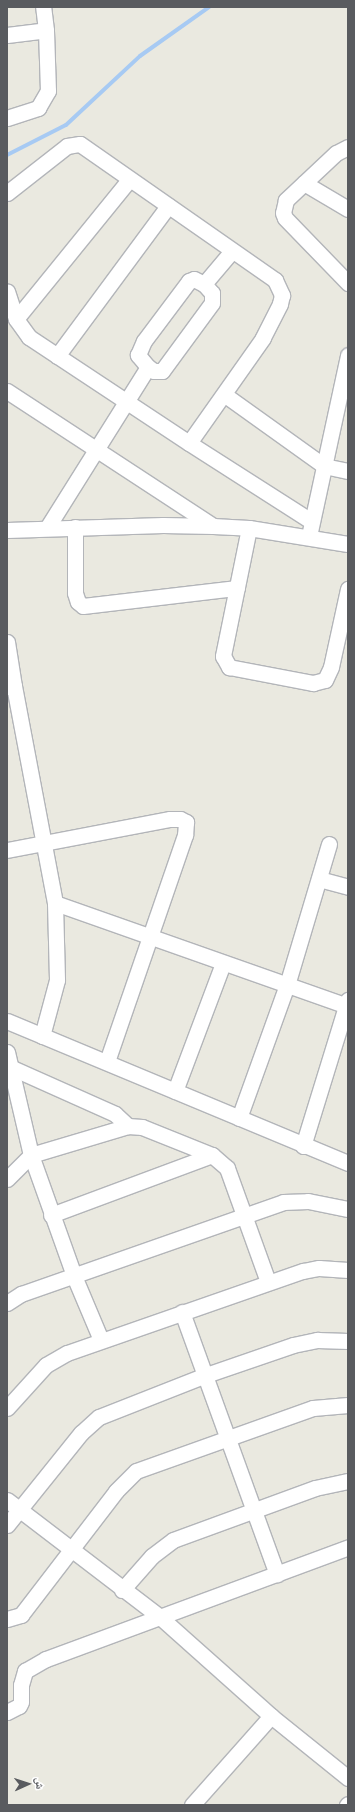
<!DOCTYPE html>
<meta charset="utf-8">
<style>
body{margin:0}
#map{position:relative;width:355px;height:1812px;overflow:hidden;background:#eae9e0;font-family:"PT Sans Narrow","Noto Naskh Arabic",sans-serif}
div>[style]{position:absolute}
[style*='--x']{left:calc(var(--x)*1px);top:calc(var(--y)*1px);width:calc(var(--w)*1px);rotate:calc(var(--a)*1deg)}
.stream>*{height:4px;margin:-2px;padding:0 2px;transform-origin:2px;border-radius:2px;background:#a7caf3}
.roads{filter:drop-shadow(1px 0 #b3b5b9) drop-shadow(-1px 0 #b3b5b9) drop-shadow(0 1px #b3b5b9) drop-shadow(0 -1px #b3b5b9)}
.minor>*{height:15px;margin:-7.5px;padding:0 7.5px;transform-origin:7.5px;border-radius:7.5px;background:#fff}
span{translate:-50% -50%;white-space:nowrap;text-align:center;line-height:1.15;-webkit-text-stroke:3.5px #fff;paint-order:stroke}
.frame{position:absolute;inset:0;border:8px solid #595b5f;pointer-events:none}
.north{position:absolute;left:8px;top:1764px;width:40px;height:40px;-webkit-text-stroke:3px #fff;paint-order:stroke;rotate:87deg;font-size:11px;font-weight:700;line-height:16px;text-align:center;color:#595b5f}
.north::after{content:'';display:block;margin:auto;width:14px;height:18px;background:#595b5f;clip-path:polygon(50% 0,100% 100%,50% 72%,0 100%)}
</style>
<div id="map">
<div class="stream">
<div style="--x:7;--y:155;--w:66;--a:-27"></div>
<div style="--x:66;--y:125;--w:101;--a:-43"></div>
<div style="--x:140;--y:56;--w:85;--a:-35.4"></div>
</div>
<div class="roads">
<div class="minor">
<div style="--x:7;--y:35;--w:39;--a:-7"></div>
<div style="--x:7;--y:118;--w:33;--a:-18"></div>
<div style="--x:38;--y:108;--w:20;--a:-60"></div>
<div style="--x:48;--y:91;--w:61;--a:-91.9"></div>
<div style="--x:46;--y:30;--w:23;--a:-97"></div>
<div style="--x:348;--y:147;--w:13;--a:153"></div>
<div style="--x:336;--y:153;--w:69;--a:136.8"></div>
<div style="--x:286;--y:200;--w:13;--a:103"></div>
<div style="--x:283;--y:213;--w:5;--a:68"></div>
<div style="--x:285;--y:218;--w:91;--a:45.9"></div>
<div style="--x:304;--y:183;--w:51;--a:30.6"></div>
<div style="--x:7;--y:193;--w:76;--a:-38.1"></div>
<div style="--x:67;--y:146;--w:13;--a:-9"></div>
<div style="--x:80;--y:144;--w:238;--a:34.9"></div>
<div style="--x:275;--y:280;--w:17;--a:65"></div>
<div style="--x:282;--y:295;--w:9;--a:103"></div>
<div style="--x:280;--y:304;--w:38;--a:117"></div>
<div style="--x:263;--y:338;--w:128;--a:125.2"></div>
<div style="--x:189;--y:443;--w:192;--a:-146.5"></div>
<div style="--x:29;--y:337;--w:22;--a:-126"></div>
<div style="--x:16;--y:319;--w:29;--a:-108"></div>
<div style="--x:16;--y:319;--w:179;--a:-50.9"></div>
<div style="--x:57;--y:356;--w:187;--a:-53.5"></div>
<div style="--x:148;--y:367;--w:7;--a:34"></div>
<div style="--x:154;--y:371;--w:8;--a:0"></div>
<div style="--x:162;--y:371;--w:84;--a:-53.7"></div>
<div style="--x:212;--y:303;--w:10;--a:-90"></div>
<div style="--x:212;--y:293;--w:12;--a:-132"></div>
<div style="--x:7;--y:391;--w:246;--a:33.2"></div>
<div style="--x:225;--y:395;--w:122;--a:35.6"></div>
<div style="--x:324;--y:466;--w:25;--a:12"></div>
<div style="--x:189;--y:443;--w:145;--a:32.6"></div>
<div style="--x:75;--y:527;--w:66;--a:90"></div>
<div style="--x:75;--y:593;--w:9;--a:72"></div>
<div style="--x:78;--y:602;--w:6;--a:39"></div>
<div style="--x:83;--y:606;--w:155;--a:-6.7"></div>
<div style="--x:47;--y:528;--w:190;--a:-57.9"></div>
<div style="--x:148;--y:367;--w:16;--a:-130"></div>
<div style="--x:138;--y:355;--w:15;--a:-67"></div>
<div style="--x:144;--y:341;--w:75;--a:-53.1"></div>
<div style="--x:189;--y:281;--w:5;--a:-22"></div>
<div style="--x:194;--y:279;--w:11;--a:27"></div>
<div style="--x:204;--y:284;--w:43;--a:-49.7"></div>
<div style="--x:249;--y:528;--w:131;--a:101.5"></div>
<div style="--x:223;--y:656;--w:13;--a:61"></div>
<div style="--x:229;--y:667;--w:86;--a:10.8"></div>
<div style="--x:313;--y:683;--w:12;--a:-14"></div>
<div style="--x:325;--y:680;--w:14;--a:-65"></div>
<div style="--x:331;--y:667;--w:80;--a:-77.7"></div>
<div style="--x:7;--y:530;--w:156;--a:-1.8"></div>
<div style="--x:163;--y:525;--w:50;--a:1.1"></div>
<div style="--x:213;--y:526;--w:36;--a:3"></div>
<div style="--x:249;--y:528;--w:100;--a:9.2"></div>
<div style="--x:309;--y:536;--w:185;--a:-77.8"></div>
<div style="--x:7;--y:642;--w:45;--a:81"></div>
<div style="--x:7;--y:687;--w:7;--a:-8"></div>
<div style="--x:14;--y:686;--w:221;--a:79.3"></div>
<div style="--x:55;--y:903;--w:77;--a:88.5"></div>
<div style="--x:57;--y:980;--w:58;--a:105"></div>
<div style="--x:7;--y:850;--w:166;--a:-10.8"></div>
<div style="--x:170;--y:819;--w:10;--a:0"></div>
<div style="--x:180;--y:819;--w:7;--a:27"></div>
<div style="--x:186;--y:822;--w:13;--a:94"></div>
<div style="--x:185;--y:835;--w:240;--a:109"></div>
<div style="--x:319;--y:879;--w:30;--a:15"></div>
<div style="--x:55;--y:903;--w:311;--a:19.4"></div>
<div style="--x:7;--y:1021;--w:369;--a:22.6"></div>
<div style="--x:7;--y:1052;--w:106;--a:76.9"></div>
<div style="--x:31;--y:1155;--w:128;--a:70.4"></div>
<div style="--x:74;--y:1276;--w:69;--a:67.1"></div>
<div style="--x:10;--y:1067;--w:115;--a:24.1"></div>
<div style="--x:115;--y:1114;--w:18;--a:43"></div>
<div style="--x:175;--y:1091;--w:137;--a:-69.4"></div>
<div style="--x:239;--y:1118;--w:141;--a:-70.2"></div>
<div style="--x:287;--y:985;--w:147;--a:-73.4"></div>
<div style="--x:303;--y:1146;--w:153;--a:-72.9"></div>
<div style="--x:7;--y:1179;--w:34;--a:-45"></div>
<div style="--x:31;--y:1155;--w:101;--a:-16.6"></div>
<div style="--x:128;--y:1126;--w:14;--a:4"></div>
<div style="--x:142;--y:1127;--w:75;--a:21.8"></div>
<div style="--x:212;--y:1155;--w:20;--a:41"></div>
<div style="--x:227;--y:1168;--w:121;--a:70.2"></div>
<div style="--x:51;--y:1215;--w:172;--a:-20.4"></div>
<div style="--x:7;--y:1303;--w:17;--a:-33"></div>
<div style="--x:21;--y:1294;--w:278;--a:-19.3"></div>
<div style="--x:283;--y:1202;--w:25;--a:-2"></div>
<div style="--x:308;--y:1201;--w:41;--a:11.3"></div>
<div style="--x:182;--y:1312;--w:279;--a:70.1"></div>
<div style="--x:7;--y:1408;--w:58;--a:-47.8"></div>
<div style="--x:46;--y:1365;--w:24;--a:-30"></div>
<div style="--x:67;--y:1353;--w:250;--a:-19.2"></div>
<div style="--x:303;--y:1271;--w:16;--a:-11"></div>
<div style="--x:319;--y:1268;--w:29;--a:4"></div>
<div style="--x:7;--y:1500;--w:193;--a:37.4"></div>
<div style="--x:160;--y:1617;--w:149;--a:41.7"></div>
<div style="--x:271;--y:1716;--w:99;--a:38.8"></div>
<div style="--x:7;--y:1525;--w:118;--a:-51.2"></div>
<div style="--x:81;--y:1433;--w:24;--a:-42"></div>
<div style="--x:99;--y:1417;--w:112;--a:-21.5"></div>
<div style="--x:203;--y:1376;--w:95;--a:-19"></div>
<div style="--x:293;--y:1345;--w:25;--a:-12"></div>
<div style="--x:317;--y:1340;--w:31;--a:2"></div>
<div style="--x:122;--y:1590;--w:45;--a:-48.6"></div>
<div style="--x:152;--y:1556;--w:26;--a:-37"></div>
<div style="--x:173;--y:1540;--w:151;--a:-20.1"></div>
<div style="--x:315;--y:1488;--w:34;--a:-12"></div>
<div style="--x:7;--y:1619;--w:15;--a:-16"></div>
<div style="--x:21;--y:1615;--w:156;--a:-52.5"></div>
<div style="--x:116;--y:1491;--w:28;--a:-45"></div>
<div style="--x:136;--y:1471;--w:188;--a:-19.6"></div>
<div style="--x:313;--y:1408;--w:35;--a:-5"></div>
<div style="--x:7;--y:1712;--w:13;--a:-27"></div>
<div style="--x:19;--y:1706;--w:4;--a:-63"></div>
<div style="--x:21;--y:1702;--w:17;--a:-90"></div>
<div style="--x:21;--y:1685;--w:15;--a:-74"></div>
<div style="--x:25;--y:1671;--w:24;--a:-30"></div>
<div style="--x:46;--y:1659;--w:322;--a:-20.3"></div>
<div style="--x:192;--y:1805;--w:119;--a:-48.4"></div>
<div style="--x:347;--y:1805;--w:1;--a:-45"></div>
</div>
</div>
<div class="frame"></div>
<div class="north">ش</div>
</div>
